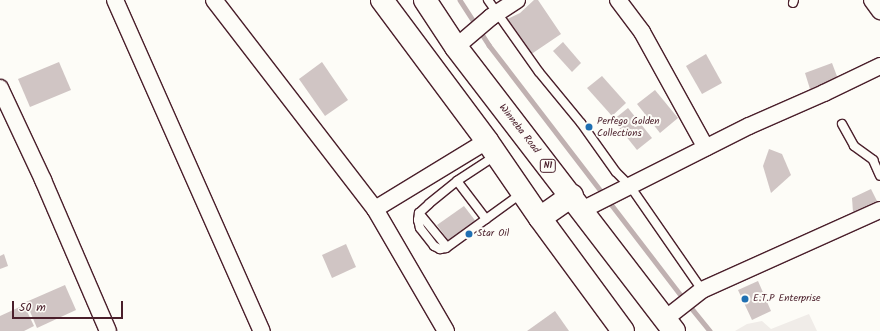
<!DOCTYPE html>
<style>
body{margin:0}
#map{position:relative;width:880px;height:331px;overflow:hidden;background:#fdfcf7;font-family:Kalam,sans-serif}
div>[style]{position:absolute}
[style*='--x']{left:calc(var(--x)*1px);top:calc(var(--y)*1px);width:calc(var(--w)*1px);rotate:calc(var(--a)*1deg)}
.built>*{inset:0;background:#f0ece8}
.stream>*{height:4.5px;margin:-2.25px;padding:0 2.25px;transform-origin:2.25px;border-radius:2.25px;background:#c0b1b1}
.building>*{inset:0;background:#d0c5c4}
.roads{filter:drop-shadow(1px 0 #4a1f2b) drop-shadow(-1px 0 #4a1f2b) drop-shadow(0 1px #4a1f2b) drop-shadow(0 -1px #4a1f2b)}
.service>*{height:8px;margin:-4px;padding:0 4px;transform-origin:4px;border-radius:4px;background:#fdfcf7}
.minor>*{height:16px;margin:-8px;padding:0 8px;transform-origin:8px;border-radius:8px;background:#fdfcf7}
.trunk>*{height:22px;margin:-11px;padding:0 11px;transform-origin:11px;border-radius:11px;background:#fdfcf7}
.dots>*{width:11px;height:11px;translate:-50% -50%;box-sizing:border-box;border:2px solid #fdfcf7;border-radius:50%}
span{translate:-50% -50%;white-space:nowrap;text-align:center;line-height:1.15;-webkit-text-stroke:4px #fdfcf7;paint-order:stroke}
.shield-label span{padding:1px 3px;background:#fdfcf7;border:1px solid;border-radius:3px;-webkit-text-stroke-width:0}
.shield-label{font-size:9px;color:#4a1f2b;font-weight:700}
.poi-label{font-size:10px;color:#4a1f2b}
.left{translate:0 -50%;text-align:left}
.street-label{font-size:10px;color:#4a1f2b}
.scale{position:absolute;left:12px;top:301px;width:111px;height:18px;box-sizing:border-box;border:2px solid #4a1f2b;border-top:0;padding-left:5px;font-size:12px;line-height:14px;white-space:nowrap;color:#4a1f2b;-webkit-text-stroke:3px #fdfcf7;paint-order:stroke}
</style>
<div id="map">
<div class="built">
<div style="clip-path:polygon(809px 314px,817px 331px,735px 331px,747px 324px,762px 321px,771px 329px)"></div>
</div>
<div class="stream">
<div style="--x:460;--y:0;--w:54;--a:57.2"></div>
<div style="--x:489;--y:45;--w:320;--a:52.5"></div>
<div style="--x:689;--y:305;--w:33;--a:51"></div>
</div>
<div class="building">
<div style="clip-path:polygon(534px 0,538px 0,561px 34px,530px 55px,503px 21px,520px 13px)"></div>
<div style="clip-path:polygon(563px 42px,581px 63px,572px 72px,553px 51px)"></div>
<div style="clip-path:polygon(706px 54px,722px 83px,702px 94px,686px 66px)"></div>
<div style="clip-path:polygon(59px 62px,71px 90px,30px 107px,18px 79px)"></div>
<div style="clip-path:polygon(322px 62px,348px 100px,325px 116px,299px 79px)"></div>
<div style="clip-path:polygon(832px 63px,838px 79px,810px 89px,805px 73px)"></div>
<div style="clip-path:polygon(602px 76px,626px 103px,612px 116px,587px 88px)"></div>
<div style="clip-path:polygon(655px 90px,678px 118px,660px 133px,637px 104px)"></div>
<div style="clip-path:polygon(628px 108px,652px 138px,637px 150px,613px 120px)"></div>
<div style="clip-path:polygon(769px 149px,782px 154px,791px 175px,771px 193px,763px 166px)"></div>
<div style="clip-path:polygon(871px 189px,877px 201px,853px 212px,852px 198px)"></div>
<div style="clip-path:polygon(464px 206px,477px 223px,450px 243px,437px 225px)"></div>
<div style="clip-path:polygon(346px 244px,356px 267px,332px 278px,322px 255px)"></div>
<div style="clip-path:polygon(4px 254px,8px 266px,0 269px,0 256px)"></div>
<div style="clip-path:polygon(758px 281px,771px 311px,752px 320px,738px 290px)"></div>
<div style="clip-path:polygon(65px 285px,76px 310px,37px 328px,26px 302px)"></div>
<div style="clip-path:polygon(24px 305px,34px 326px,24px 331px,0 331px,0 316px)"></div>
<div style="clip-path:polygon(555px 311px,569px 331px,527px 331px)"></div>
</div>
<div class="roads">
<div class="service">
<div style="--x:488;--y:0;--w:88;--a:54.7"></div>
<div style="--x:539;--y:72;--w:66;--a:50.5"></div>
<div style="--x:581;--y:123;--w:60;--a:54.5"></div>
<div style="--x:616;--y:172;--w:20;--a:45"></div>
<div style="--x:630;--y:186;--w:126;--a:55.3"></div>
<div style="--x:793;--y:3;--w:3;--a:-72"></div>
<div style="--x:842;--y:124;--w:25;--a:61"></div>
<div style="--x:854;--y:146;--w:24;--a:36"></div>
<div style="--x:873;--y:160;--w:17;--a:66"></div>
<div style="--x:495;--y:156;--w:45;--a:146.7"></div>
<div style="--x:457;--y:181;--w:36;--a:141"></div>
<div style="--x:429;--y:204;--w:13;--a:138"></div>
<div style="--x:419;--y:213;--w:7;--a:98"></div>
<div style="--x:418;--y:220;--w:8;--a:76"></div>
<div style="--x:420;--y:228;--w:23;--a:52"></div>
<div style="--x:434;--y:246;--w:7;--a:27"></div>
<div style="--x:440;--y:249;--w:6;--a:-9"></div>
<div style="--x:446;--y:248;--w:94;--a:-35.9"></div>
<div style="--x:457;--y:181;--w:48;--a:52.7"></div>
<div style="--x:419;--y:213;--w:44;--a:50.5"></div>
</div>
<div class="minor">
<div style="--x:115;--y:0;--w:362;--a:66.1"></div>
<div style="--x:214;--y:0;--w:264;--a:52.4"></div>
<div style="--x:375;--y:209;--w:141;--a:59.8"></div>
<div style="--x:618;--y:0;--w:40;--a:53"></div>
<div style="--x:642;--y:32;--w:132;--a:61.1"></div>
<div style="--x:872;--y:0;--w:14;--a:54"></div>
<div style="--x:456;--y:47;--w:46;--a:-40.6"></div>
<div style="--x:491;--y:17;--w:31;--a:-33"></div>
<div style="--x:0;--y:88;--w:102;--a:64.9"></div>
<div style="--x:43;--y:180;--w:164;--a:66.7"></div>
<div style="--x:375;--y:209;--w:131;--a:-31.3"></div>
<div style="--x:582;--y:210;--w:187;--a:-26.7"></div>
<div style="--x:749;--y:126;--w:82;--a:-23.7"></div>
<div style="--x:824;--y:93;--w:62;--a:-25.7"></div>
<div style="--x:665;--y:319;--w:47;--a:-38.1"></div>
<div style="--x:702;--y:290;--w:195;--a:-24.2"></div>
</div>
<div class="trunk">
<div style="--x:382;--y:0;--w:176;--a:53.3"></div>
<div style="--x:487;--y:141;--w:93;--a:55.5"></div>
<div style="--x:540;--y:218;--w:140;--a:53.7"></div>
<div style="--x:425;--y:0;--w:56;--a:56.6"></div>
<div style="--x:456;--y:47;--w:358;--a:52.5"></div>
<div style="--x:540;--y:218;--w:39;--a:-35"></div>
</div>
</div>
<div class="dots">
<div style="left:589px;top:127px;background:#1f6fb2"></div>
<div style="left:469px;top:234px;background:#1f6fb2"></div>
<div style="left:745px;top:299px;background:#1f6fb2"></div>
</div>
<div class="shield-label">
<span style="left:548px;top:166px">N1</span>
</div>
<div class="poi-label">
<span class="left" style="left:597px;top:127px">Perfego Golden<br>Collections</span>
<span class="left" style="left:477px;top:234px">Star Oil</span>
<span class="left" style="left:753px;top:299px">E.T.P Enterprise</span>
</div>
<div class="street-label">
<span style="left:519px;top:129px;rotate:52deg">Winneba Road</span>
</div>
<div class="scale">50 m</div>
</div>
